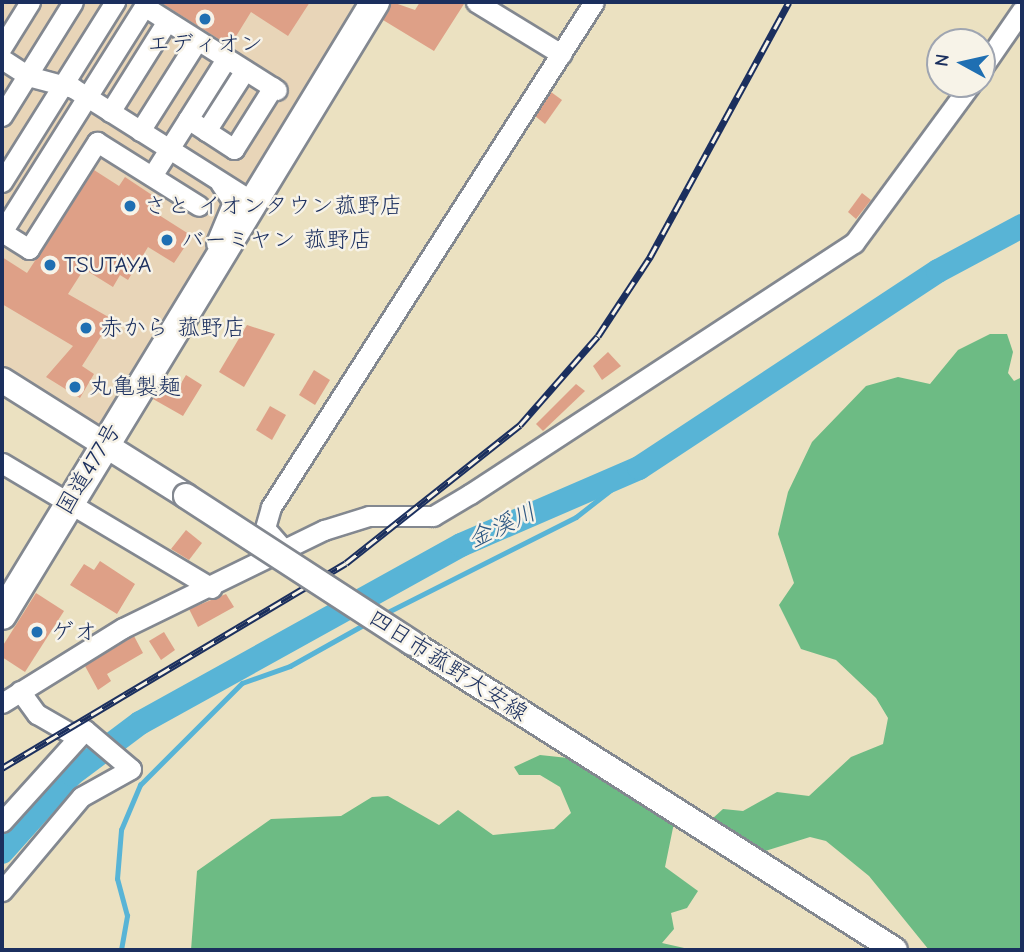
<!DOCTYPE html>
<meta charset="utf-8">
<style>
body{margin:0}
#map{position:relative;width:1024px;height:952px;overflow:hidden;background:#ebe1c1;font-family:"Comic Neue","Klee One",sans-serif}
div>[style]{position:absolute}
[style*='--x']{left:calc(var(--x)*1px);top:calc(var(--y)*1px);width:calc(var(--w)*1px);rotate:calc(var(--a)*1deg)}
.built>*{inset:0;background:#e8d5b8}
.forest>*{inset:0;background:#6dbb84}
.stream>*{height:4.5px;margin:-2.25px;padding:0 2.25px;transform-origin:2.25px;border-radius:2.25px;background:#58b4d6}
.river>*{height:24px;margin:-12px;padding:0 12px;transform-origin:12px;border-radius:12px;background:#58b4d6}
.building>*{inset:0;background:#dea087}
.roads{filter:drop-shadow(2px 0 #838890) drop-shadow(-2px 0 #838890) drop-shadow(0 2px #838890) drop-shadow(0 -2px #838890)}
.minor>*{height:19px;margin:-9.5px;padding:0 9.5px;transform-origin:9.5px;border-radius:9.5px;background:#fff}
.major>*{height:24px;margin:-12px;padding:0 12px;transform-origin:12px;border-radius:12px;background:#fff}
.highway>*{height:28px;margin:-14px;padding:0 14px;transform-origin:14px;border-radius:14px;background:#fff}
.rail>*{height:7px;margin-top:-3.5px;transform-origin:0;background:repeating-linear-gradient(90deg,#f7f3e8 0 13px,#1b2f5e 0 26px);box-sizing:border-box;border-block:2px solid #1b2f5e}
.bridges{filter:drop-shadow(2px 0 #838890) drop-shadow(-2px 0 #838890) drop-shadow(0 2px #838890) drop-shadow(0 -2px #838890)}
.major-bridge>*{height:24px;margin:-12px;padding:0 12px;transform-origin:12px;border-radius:12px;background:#fff}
.dots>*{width:19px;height:19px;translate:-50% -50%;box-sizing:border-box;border:4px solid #f7f3e8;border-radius:50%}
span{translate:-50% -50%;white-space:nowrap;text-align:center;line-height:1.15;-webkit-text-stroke:5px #f7f3e8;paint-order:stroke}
.poi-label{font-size:23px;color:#1b2f5e}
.left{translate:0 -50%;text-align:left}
.street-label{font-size:23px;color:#1b2f5e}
.water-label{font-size:24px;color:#2d5782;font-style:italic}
.frame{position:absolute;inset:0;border:4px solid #1b2f5e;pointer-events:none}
.north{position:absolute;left:926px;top:28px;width:70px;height:70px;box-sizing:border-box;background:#f7f3e8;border:2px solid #9fa5b1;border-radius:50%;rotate:278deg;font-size:19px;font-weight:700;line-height:28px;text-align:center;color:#1b2f5e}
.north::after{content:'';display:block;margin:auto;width:24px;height:32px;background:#1f6fb2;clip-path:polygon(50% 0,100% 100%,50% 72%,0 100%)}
</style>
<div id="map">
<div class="built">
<div style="clip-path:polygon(2px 2px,363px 2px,101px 427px,2px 365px)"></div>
</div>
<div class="forest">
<div style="clip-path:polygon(990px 334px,1007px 334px,1013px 352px,1008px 373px,1014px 381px,1022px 377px,1022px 950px,929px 950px,869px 876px,826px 841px,810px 837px,762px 852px,712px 819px,723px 809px,743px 811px,777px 792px,809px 796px,851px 757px,883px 744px,888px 718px,876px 698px,836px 660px,801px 649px,779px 605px,794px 583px,778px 534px,788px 492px,812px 442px,866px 386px,898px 377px,930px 384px,958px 350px)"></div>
<div style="clip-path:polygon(540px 755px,568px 758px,674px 823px,665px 867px,698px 891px,687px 908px,671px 913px,674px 929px,662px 943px,693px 950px,191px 950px,197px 871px,271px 819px,341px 816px,372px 797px,388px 796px,439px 825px,458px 810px,493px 835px,554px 829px,571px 813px,560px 787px,540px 775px,519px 775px,514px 767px)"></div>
</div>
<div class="stream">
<div style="--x:382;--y:615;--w:217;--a:-26.8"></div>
<div style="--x:576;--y:517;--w:80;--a:-37.9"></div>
<div style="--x:121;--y:950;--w:35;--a:-80"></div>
<div style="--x:127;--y:916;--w:38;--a:-105"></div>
<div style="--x:117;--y:879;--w:49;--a:-85.3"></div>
<div style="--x:121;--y:830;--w:49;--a:-67.1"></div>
<div style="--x:140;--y:785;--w:144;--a:-45"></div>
<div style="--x:242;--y:683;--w:51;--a:-19.5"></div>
<div style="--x:290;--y:666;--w:86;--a:-29.2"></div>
</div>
<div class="river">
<div style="--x:2;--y:852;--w:105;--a:-48.1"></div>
<div style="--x:72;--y:774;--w:85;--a:-36.9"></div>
<div style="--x:140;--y:723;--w:367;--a:-29"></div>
<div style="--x:461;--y:545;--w:194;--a:-23.4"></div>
<div style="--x:639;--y:468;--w:358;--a:-33.4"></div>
<div style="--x:938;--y:271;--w:95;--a:-28.2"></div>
</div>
<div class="building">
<div style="clip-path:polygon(160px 2px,310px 2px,288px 36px,251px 12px,230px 46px)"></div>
<div style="clip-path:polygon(392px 2px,415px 10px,420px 2px,464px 4px,434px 51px,383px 20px)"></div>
<div style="clip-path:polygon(551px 92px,562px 100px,545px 124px,535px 116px)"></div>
<div style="clip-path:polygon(94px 170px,119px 186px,125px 177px,158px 199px,151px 210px,192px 236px,174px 263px,148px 247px,128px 280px,120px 275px,113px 287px,84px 269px,68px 294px,112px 319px,82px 366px,94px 374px,80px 398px,46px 377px,73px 346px,2px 304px,2px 257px,27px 273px)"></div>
<div style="clip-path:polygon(862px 193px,871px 200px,856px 219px,848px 212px)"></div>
<div style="clip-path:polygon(247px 325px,275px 334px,244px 387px,219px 372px)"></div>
<div style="clip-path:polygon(608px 352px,621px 366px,602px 380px,593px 366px)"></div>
<div style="clip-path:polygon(314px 370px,330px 380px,315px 405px,299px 395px)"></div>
<div style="clip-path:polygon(186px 375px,202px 385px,183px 416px,153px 399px,163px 382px,177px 390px)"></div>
<div style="clip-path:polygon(576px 384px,585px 391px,543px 431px,536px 424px)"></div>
<div style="clip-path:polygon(270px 406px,286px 415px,272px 440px,256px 430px)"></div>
<div style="clip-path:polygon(186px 530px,202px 543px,189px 560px,171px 549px)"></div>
<div style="clip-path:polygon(100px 561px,135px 584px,117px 614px,70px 585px,84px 564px,94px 570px)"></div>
<div style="clip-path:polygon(36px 593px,64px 611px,25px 672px,2px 657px,2px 647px)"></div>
<div style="clip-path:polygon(226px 594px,234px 607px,198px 627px,189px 609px)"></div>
<div style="clip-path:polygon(164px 632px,175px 650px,161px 660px,149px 641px)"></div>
<div style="clip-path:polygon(134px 636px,143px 653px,107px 674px,111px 681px,98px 690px,85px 666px)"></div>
</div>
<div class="roads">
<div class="minor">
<div style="--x:476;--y:2;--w:100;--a:31.5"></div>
<div style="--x:144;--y:6;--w:157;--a:32.3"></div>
<div style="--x:2;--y:47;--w:53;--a:-58.1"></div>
<div style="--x:2;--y:59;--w:31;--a:33"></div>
<div style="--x:28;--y:76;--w:47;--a:14.9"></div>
<div style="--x:73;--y:88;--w:209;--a:32.3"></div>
<div style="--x:982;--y:68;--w:70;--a:-55.4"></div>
<div style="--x:110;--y:112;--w:107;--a:-57.9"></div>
<div style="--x:2;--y:116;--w:134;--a:-58.1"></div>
<div style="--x:188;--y:119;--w:55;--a:33.1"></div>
<div style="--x:234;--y:149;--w:73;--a:-57.8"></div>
<div style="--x:140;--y:131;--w:107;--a:-57.7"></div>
<div style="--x:206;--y:131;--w:72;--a:-57.4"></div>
<div style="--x:152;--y:176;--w:138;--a:-57.7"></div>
<div style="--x:2;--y:182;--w:213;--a:-57.9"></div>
<div style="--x:2;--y:232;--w:32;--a:32"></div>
<div style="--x:29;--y:249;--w:127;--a:-57.6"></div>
<div style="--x:97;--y:142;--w:120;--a:32.1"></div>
<div style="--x:2;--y:232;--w:272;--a:-57.8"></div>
<div style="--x:216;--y:243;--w:44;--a:-67.5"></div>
<div style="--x:233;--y:202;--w:23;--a:-124"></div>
<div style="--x:2;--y:463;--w:244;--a:30.8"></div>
<div style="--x:284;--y:550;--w:29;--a:-131"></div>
<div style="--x:265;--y:528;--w:22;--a:-74"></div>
<div style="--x:271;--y:507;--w:599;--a:-57.4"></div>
<div style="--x:20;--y:691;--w:29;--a:54"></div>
<div style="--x:37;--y:714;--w:46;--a:29.9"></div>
<div style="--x:2;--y:703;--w:142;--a:-31.8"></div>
<div style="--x:123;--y:628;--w:224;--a:-26"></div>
<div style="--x:324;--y:530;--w:47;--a:-17.3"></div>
<div style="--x:369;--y:516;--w:64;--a:0"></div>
<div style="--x:433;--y:516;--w:43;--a:-30.7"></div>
<div style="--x:470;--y:494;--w:459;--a:-33.2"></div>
<div style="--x:854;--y:243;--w:197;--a:-53.7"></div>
<div style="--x:2;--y:822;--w:124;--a:-47.9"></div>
<div style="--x:85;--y:730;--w:60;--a:40.3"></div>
<div style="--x:131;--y:769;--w:57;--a:150.8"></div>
<div style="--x:81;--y:797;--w:123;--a:130"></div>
</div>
<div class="major">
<div style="--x:2;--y:380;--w:218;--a:32.2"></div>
<div style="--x:412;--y:643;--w:572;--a:32.44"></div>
</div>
<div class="highway">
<div style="--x:2;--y:615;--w:718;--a:-58.68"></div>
</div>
</div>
<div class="rail">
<div style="--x:2;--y:768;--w:400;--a:-30.8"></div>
<div style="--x:346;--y:563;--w:222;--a:-38.4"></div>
<div style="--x:520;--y:425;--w:118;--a:-48.8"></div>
<div style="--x:598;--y:336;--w:95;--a:-56.6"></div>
<div style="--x:650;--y:257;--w:290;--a:-61.4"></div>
</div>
<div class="bridges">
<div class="major-bridge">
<div style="--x:186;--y:496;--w:270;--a:33"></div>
</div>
</div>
<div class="dots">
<div style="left:205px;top:19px;background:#1f6fb2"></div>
<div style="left:130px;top:206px;background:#1f6fb2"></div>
<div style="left:167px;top:240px;background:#1f6fb2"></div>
<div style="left:50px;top:265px;background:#1f6fb2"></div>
<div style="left:86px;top:328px;background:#1f6fb2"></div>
<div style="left:75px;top:387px;background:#1f6fb2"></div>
<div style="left:37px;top:632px;background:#1f6fb2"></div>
</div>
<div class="poi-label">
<span style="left:205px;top:44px">エディオン</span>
<span class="left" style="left:144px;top:206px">さと イオンタウン菰野店</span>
<span class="left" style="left:181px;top:240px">バーミヤン 菰野店</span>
<span class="left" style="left:64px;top:265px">TSUTAYA</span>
<span class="left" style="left:100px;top:328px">赤から 菰野店</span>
<span class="left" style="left:89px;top:387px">丸亀製麺</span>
<span class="left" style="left:51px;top:632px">ゲオ</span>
</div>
<div class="street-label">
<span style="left:89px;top:469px;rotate:-59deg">国道477号</span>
<span style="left:448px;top:666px;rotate:33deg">四日市菰野大安線</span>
</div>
<div class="water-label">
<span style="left:502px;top:526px;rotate:-25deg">金溪川</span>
</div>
<div class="frame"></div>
<div class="north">N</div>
</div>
